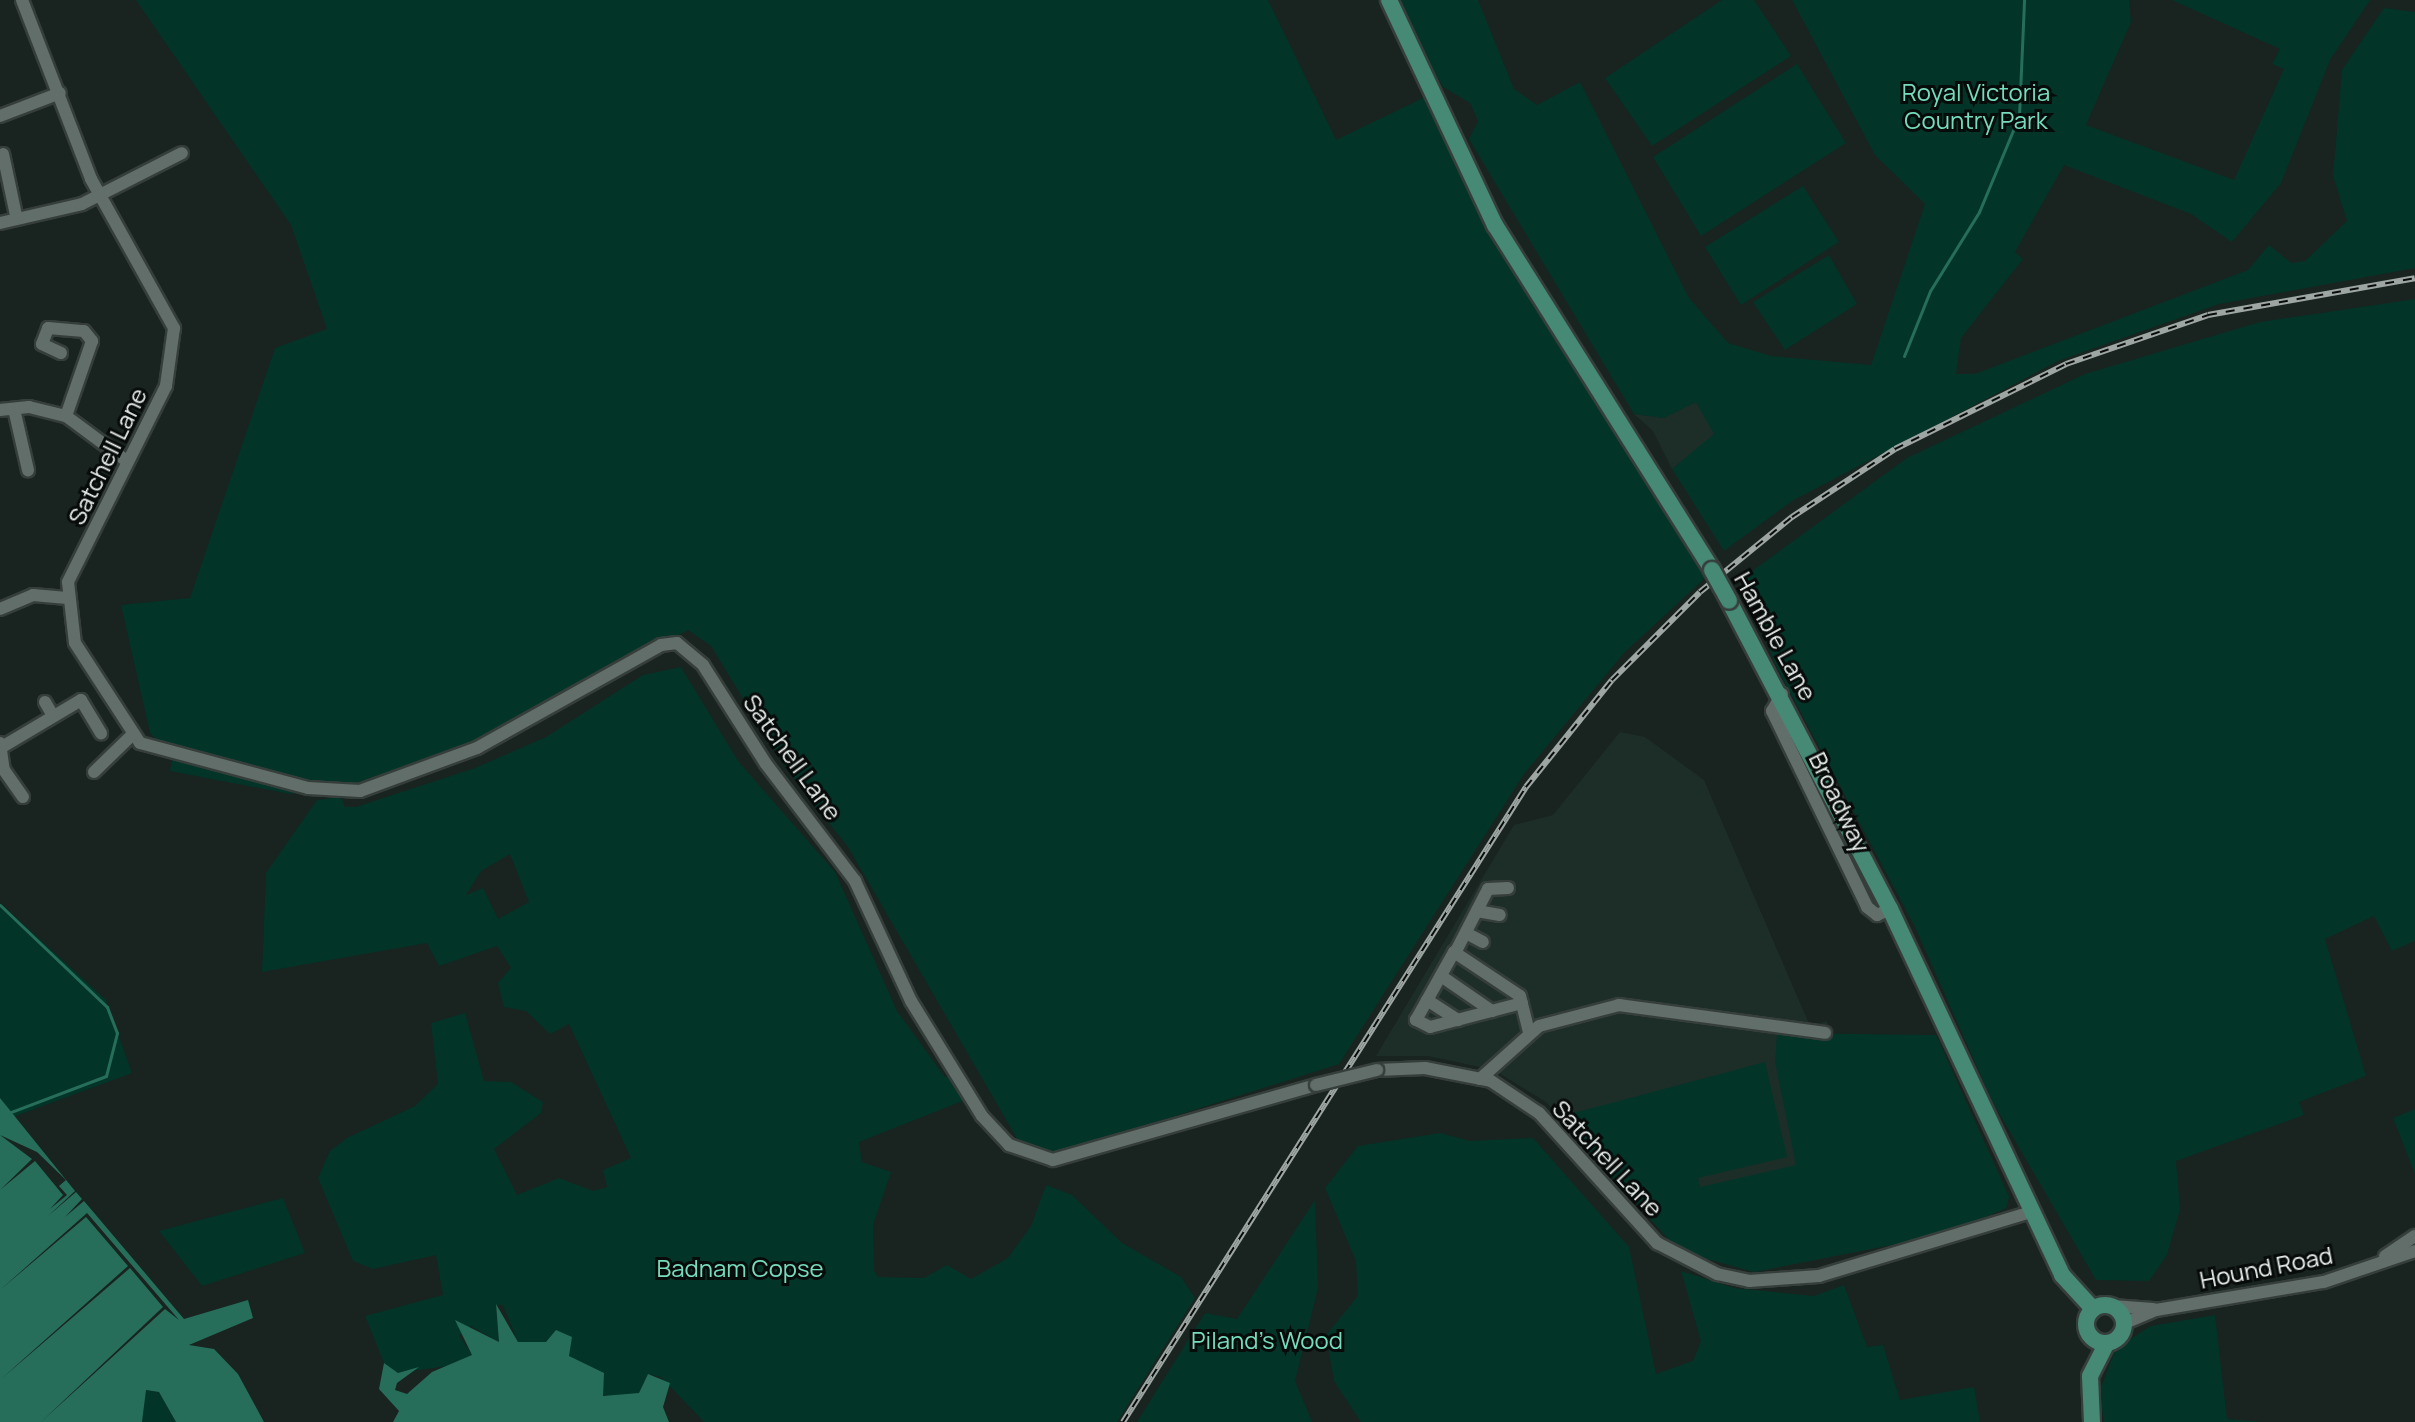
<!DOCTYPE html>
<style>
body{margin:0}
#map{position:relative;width:2415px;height:1422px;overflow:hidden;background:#19231f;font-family:Manrope,sans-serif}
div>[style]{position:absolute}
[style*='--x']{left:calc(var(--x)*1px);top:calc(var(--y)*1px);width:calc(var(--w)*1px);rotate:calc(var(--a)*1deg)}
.built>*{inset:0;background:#1d2e28}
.green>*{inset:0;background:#033428}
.water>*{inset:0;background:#266e5a}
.pier>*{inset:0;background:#19231f}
.stream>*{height:3px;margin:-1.5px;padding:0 1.5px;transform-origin:1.5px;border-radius:1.5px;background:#266e5a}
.roads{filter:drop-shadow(2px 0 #363e3b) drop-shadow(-2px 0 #363e3b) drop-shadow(0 2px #363e3b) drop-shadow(0 -2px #363e3b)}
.minor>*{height:12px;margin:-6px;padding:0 6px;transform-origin:6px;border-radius:6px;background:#626e69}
.major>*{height:16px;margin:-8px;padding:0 8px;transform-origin:8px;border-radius:8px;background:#468a76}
.major>.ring{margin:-8px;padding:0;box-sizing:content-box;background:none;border:16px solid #468a76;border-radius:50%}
.rail>*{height:6px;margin-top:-3px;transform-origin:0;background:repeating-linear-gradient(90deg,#070b0a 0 9px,#9ea6a3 0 18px);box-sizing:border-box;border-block:2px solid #9ea6a3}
.bridges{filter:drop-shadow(2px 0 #363e3b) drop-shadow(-2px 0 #363e3b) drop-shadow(0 2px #363e3b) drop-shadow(0 -2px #363e3b)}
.minor-bridge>*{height:12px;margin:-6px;padding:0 6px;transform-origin:6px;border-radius:6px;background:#626e69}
.major-bridge>*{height:16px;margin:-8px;padding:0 8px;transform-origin:8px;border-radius:8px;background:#468a76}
span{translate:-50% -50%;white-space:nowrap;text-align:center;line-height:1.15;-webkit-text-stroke:6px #070b0a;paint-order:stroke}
.park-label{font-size:24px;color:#75ddbd}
.street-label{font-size:24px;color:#e9efed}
</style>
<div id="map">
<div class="built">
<div style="clip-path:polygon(1696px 402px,1715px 434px,1672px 469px,1653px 431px,1634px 414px,1664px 418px)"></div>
<div style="clip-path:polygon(1620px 732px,1645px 737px,1704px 780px,1810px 1026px,1827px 1021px,1832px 1038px,1936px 1035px,2009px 1197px,2006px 1208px,1947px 1234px,1754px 1272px,1679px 1251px,1546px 1102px,1494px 1070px,1428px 1056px,1376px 1056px,1514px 825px,1553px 815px)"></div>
</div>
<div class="green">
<div style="clip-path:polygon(136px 0,1268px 0,1336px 140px,1425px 97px,1502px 242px,1705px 578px,1624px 653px,1524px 774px,1339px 1064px,1052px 1155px,1032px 1151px,1019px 1142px,848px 847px,785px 767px,711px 646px,688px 630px,473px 745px,357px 787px,290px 794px,170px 771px,173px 756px,150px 733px,121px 605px,190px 598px,275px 348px,327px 329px,291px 225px)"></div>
<div style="clip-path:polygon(1390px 0,1478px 0,1514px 89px,1537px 105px,1580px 82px,1689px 298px,1728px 343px,1771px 356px,1871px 365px,1925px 204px,1875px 155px,1792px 0,2129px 0,2131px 22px,2086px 125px,2234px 180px,2284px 69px,2272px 64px,2280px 49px,2172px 0,2370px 0,2330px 60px,2281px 183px,2232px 242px,2191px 214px,2064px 165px,2015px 252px,2023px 259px,1961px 338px,1956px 374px,1975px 374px,2248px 270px,2269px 245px,2291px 263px,2305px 261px,2347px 221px,2333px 176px,2342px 70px,2384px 8px,2415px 12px,2415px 268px,2219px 304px,2058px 361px,1792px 501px,1724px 551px,1672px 469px,1714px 434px,1696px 402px,1664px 418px,1634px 414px,1469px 139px,1478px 121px,1470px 103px,1443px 87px)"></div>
<div style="clip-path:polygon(1722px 0,1754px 0,1791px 56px,1652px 146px,1605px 78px)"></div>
<div style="clip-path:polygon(1797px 64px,1846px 143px,1701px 236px,1653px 157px)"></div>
<div style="clip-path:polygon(1803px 186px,1839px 242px,1741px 305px,1705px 247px)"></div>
<div style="clip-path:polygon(1829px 255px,1857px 304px,1785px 350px,1753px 302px)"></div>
<div style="clip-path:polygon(2415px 299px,2415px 941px,2392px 951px,2374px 916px,2325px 939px,2366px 1076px,2299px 1102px,2304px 1115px,2176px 1161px,2180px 1209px,2167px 1255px,2149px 1281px,2096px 1280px,1992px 1101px,1915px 927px,1775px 664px,1744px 577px,1907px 458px,2085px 374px,2260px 322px)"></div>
<div style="clip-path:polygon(evenodd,681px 667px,738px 761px,835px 872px,897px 1011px,945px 1077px,959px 1074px,970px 1098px,859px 1142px,862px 1162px,891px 1172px,873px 1225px,874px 1271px,878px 1277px,924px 1278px,947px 1265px,971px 1279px,1008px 1258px,1031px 1226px,1046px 1185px,1072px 1195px,1122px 1243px,1181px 1277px,1195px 1298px,1117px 1422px,704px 1422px,661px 1377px,648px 1374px,639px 1393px,626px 1399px,603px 1395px,600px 1381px,569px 1356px,569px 1343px,518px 1342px,503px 1305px,496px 1305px,499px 1342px,471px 1326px,459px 1336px,473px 1355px,454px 1365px,398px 1373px,384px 1363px,365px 1316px,443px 1295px,436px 1255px,373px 1269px,353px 1261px,318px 1178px,330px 1151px,347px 1138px,415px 1106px,438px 1084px,431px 1023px,465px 1013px,484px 1081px,511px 1082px,543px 1102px,541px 1113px,494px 1149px,517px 1195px,559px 1178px,593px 1191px,607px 1187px,603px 1170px,631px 1158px,569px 1024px,550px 1034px,526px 1011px,504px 1007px,498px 983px,511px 968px,497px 946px,439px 966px,427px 943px,262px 972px,266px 873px,317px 800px,341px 797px,345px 807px,356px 807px,475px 768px,546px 737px,643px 675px,681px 667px,510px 854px,529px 902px,498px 919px,483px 888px,466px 895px,481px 871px,510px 854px)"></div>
<div style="clip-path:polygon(0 903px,106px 1000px,132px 1073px,13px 1117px,0 1098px)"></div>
<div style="clip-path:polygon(1777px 1033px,1936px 1035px,2009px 1197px,2006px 1208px,1947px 1234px,1754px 1272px,1679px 1251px,1559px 1117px,1765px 1062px,1787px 1157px,1698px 1178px,1700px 1187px,1796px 1165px,1775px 1062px)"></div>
<div style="clip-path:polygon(2415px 1109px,2415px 1174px,2393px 1118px)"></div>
<div style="clip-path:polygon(1440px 1133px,1470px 1141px,1533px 1138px,1629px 1247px,1656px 1374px,1693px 1361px,1701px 1341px,1681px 1271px,1734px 1288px,1814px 1296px,1844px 1285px,1867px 1347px,1883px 1345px,1900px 1400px,1974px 1387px,1980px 1422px,1361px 1422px,1334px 1381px,1326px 1335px,1358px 1296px,1356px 1261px,1325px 1188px,1358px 1146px)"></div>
<div style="clip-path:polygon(283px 1198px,305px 1253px,202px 1286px,159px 1231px)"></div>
<div style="clip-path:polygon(1315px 1200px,1318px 1288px,1295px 1381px,1312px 1422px,1137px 1422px,1205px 1313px,1237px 1319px)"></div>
<div style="clip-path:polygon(2215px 1315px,2227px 1419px,2265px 1422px,2104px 1422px,2099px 1392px,2116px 1348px,2151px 1326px)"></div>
<div style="clip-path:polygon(145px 1390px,159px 1392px,176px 1422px,142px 1422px)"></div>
</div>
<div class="water">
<div style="clip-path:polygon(0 1098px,75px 1191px,48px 1216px,76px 1192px,82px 1199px,65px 1217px,84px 1201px,184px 1319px,248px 1300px,253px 1318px,189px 1345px,214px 1349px,238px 1374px,264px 1422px,176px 1422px,159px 1392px,146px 1390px,142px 1422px,0 1422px)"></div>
<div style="clip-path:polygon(496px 1304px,518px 1342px,546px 1342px,556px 1330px,572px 1337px,569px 1356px,604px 1373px,603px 1396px,639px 1393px,648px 1374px,670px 1383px,663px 1407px,669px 1422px,393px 1422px,399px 1411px,379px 1389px,384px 1363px,398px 1373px,419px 1367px,397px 1383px,395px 1390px,407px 1394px,432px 1372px,472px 1355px,455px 1320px,499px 1342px)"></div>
</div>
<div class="pier">
<div style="clip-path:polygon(0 1135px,37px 1152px,66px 1180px,59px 1186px,67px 1195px,50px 1209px,63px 1195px,35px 1161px,0 1190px,32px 1159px)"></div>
<div style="clip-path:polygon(87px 1213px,179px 1320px,165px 1309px,41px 1422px,163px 1307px,130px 1268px,0 1380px,128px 1266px,86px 1217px,0 1290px)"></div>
</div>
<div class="stream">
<div style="--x:1904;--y:356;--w:70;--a:-68.2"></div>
<div style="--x:1930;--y:291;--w:93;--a:-58.2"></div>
<div style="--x:1979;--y:212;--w:104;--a:-67.4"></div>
<div style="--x:2019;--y:116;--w:116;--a:-87.5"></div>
<div style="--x:0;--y:905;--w:148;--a:43.6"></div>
<div style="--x:107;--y:1007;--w:28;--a:69"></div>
<div style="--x:117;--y:1033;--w:44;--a:104.3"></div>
<div style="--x:106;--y:1076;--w:102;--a:159.2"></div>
</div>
<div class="roads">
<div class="minor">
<div style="--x:22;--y:0;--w:192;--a:68.9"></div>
<div style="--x:91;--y:179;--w:171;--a:60.9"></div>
<div style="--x:174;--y:328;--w:59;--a:97.9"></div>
<div style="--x:166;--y:386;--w:219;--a:116.6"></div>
<div style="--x:68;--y:582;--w:61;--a:83.5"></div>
<div style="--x:75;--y:643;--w:119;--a:57"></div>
<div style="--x:140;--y:743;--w:174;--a:15"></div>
<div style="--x:308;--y:788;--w:52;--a:3.3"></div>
<div style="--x:360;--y:791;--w:125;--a:-20.2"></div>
<div style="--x:477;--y:748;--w:211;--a:-29.2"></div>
<div style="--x:661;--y:645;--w:16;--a:-7"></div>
<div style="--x:677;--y:643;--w:34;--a:40"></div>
<div style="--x:703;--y:665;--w:117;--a:57.5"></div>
<div style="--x:766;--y:764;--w:147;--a:52.7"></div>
<div style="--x:855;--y:881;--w:132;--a:65"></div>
<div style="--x:911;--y:1001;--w:135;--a:58.3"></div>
<div style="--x:982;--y:1116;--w:40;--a:47"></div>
<div style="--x:1009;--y:1145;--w:46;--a:18.8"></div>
<div style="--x:1053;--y:1160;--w:273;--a:-15.9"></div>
<div style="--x:0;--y:116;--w:64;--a:-21"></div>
<div style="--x:3;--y:154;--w:62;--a:78"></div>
<div style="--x:0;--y:223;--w:84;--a:-13"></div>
<div style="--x:82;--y:204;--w:112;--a:-27"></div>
<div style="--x:61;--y:353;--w:21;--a:-155"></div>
<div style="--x:42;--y:344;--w:17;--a:-69"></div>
<div style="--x:48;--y:328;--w:36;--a:5"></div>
<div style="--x:84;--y:331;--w:13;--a:51"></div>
<div style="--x:92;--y:341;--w:79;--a:109.1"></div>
<div style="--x:14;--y:409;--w:63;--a:77.1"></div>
<div style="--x:0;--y:410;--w:29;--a:-6"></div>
<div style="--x:29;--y:407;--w:38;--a:14"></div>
<div style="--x:66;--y:416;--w:72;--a:36.6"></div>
<div style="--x:0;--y:609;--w:36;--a:-23"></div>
<div style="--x:33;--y:595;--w:34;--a:5"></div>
<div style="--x:1782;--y:694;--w:20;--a:120"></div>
<div style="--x:1772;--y:711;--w:218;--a:64.1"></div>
<div style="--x:1867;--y:907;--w:13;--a:39"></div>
<div style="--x:1877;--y:915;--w:14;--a:-25"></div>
<div style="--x:45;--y:702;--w:16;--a:60"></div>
<div style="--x:0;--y:743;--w:27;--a:82"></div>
<div style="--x:4;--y:770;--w:33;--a:55"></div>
<div style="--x:2;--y:747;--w:92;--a:-30.7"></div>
<div style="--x:81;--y:700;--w:39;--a:59"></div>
<div style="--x:94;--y:772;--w:53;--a:-44.2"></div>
<div style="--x:1477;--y:911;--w:23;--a:10"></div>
<div style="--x:1466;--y:933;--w:19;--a:28"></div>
<div style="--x:1455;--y:953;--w:72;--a:-62.7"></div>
<div style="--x:1488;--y:889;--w:20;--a:-3"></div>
<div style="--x:1441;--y:976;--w:62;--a:34.5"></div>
<div style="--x:1427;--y:1000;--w:37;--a:33"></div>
<div style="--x:1522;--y:1003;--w:95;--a:165.4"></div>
<div style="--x:1430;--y:1027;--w:16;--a:-153"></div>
<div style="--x:1416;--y:1020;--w:78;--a:-60.8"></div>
<div style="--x:1454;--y:952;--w:79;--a:33.7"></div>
<div style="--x:1520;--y:996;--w:36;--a:76"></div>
<div style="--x:1377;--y:1070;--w:48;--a:-2.4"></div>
<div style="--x:1425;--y:1068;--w:67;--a:11.1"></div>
<div style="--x:1491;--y:1081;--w:58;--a:33.7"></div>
<div style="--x:1539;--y:1113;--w:176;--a:47.8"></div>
<div style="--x:1657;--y:1243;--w:68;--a:27.3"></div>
<div style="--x:1717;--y:1274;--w:33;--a:12"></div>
<div style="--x:1749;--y:1281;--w:70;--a:-4.1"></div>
<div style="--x:1819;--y:1276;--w:221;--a:-16.8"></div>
<div style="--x:1480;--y:1079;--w:79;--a:-41.9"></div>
<div style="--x:1539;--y:1026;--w:83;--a:-14.7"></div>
<div style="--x:1619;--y:1005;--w:208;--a:7.7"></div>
<div style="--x:2385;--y:1256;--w:36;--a:-34"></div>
<div style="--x:2113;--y:1306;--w:40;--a:4.3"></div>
<div style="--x:2125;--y:1323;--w:34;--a:-23"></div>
<div style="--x:2156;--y:1310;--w:170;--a:-9.5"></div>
<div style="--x:2324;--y:1282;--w:96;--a:-18.8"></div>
</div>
<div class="major">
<div style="--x:1389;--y:0;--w:249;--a:64.8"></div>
<div style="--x:1495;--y:225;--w:408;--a:57.8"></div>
<div style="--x:1729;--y:601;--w:348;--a:62.4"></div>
<div style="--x:1890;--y:909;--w:404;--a:64.8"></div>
<div style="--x:2062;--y:1275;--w:46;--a:47.6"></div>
<div class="ring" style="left:2086px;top:1305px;width:22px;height:22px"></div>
<div style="--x:2092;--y:1422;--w:46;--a:-92.5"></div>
<div style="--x:2090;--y:1376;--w:36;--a:-63"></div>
</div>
</div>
<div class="rail">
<div style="--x:1123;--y:1422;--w:752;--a:-57.6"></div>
<div style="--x:1526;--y:787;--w:137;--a:-51.2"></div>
<div style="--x:1612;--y:680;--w:124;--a:-45"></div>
<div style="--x:1700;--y:592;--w:119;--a:-39.2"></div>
<div style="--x:1792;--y:517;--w:123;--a:-33.4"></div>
<div style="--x:1895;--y:449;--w:191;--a:-26.4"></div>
<div style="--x:2066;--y:364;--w:150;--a:-19"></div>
<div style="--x:2208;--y:315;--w:210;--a:-10.1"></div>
</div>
<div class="bridges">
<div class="minor-bridge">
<div style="--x:1316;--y:1085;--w:63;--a:-13.8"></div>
</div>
<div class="major-bridge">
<div style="--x:1712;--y:570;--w:35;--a:61"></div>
</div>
</div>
<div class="park-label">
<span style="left:1976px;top:106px">Royal Victoria<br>Country Park</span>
<span style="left:740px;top:1268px">Badnam Copse</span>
<span style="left:1267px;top:1340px">Piland's Wood</span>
</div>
<div class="street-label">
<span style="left:107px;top:456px;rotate:-64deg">Satchell Lane</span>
<span style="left:1776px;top:636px;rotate:61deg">Hamble Lane</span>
<span style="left:793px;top:757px;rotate:54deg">Satchell Lane</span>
<span style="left:1840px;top:802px;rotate:64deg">Broadway</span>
<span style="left:1608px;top:1158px;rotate:47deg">Satchell Lane</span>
<span style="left:2266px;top:1267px;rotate:-11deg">Hound Road</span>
</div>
</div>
